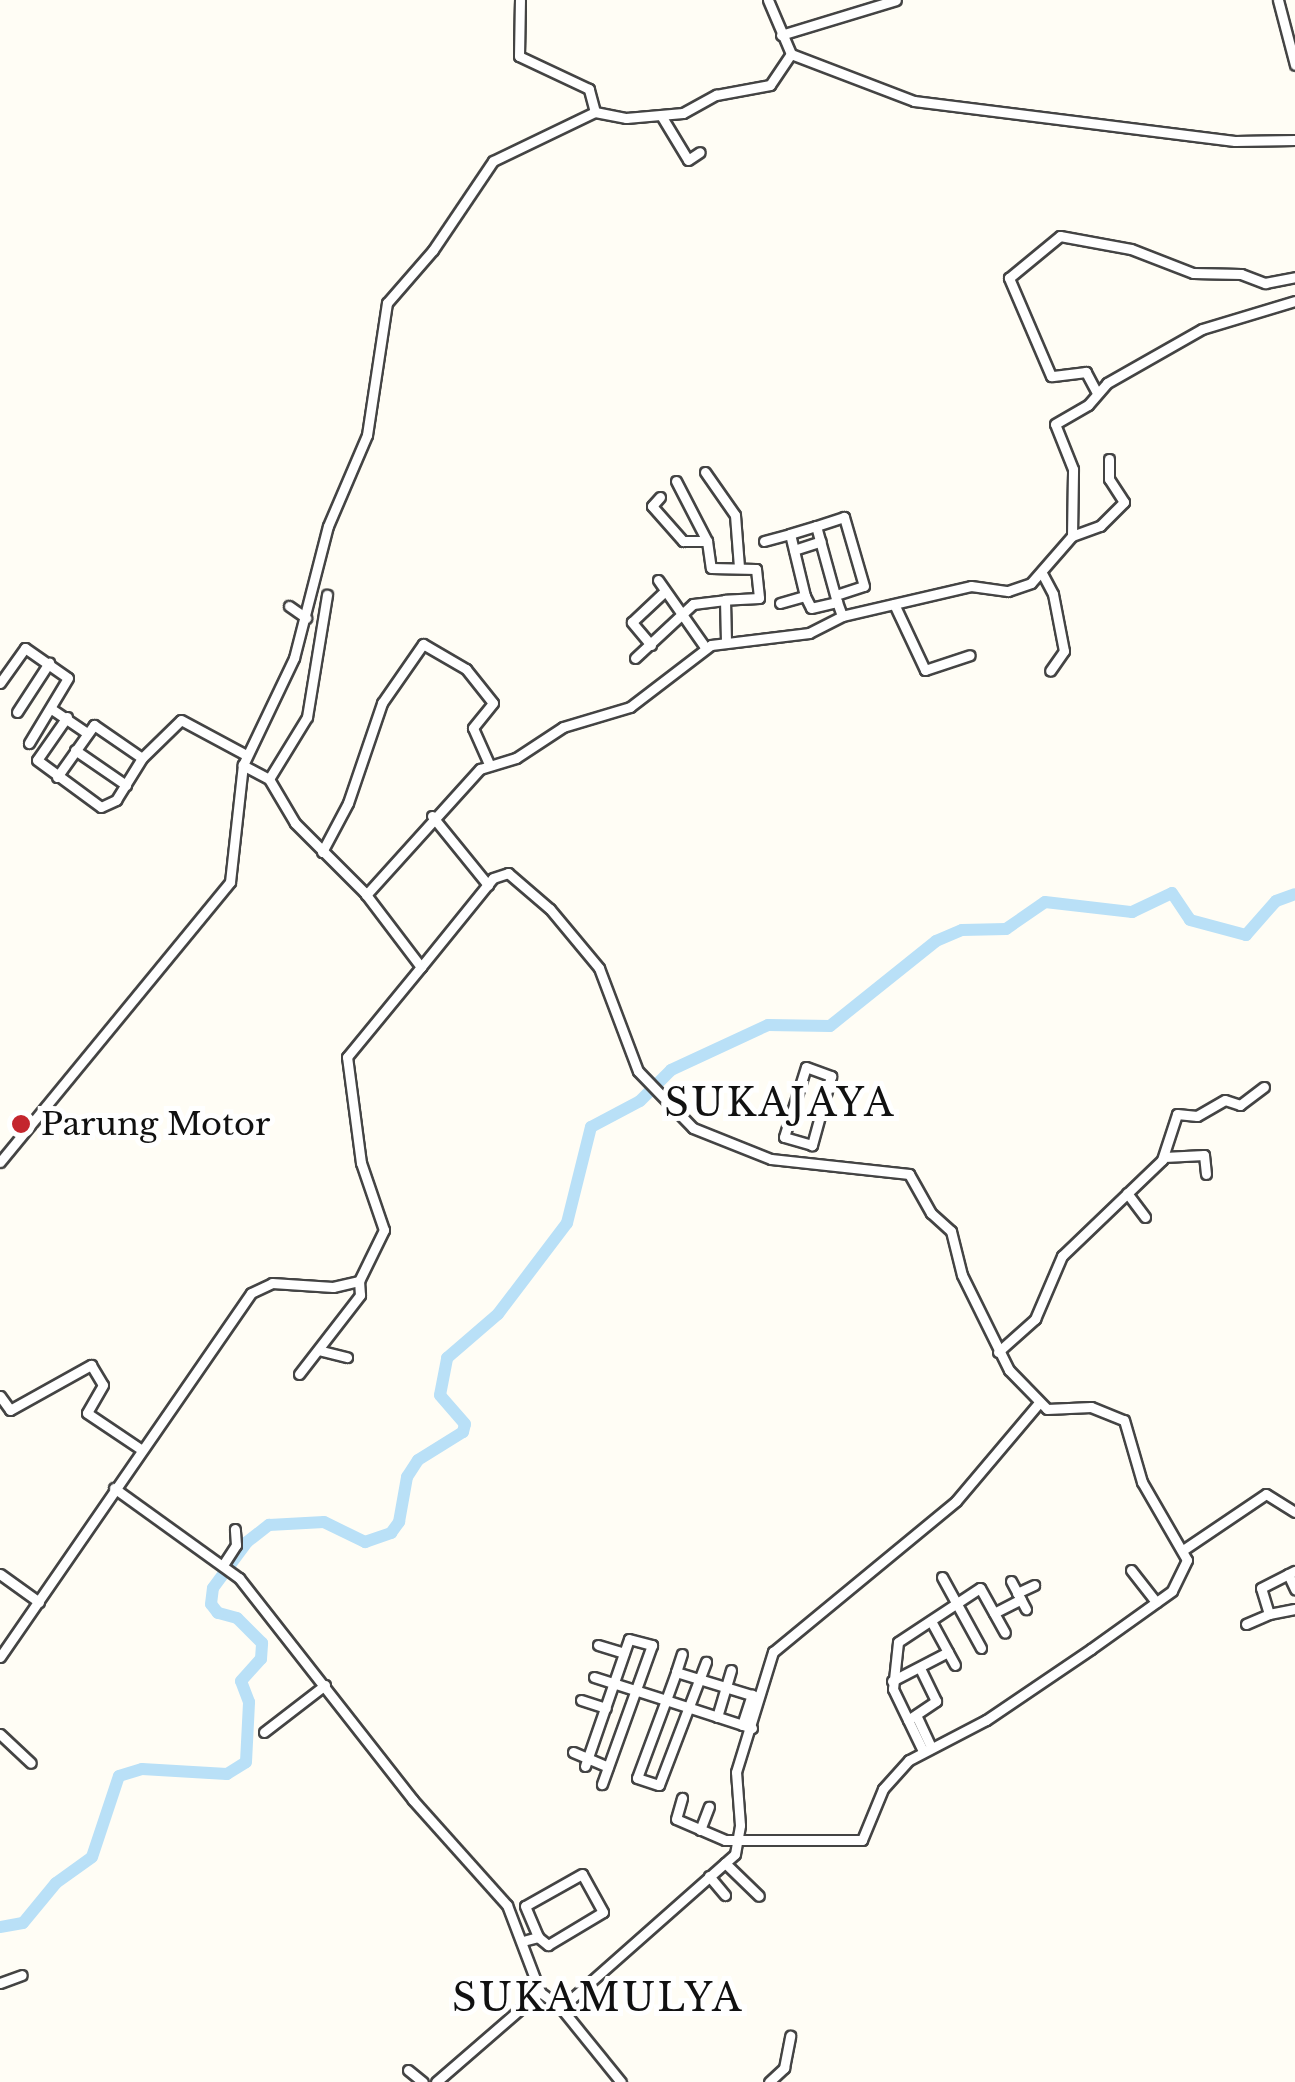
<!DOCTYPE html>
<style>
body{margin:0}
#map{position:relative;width:1295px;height:2082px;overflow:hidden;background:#fffdf5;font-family:"Libre Baskerville",serif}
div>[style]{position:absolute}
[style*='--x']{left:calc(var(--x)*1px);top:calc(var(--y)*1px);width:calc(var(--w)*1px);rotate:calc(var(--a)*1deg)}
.river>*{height:12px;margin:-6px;padding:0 6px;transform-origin:6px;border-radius:6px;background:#b9e0f7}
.roads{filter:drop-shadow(2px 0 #444) drop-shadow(-2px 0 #444) drop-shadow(0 2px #444) drop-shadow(0 -2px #444)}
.minor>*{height:9px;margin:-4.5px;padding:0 4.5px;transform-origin:4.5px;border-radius:4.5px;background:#fff}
.dots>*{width:28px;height:28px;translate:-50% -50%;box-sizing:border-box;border:5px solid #fff;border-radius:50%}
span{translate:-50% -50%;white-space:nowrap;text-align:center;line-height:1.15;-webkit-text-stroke:10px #fff;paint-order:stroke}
.poi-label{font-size:32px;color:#111}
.left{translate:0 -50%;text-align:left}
.quarter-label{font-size:38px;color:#111;letter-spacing:2.5px}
</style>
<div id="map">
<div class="river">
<div style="--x:0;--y:1927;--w:23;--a:-10"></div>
<div style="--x:23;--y:1923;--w:52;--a:-50.5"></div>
<div style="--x:56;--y:1883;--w:44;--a:-35.8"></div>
<div style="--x:92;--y:1857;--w:85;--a:-71.6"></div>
<div style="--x:119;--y:1776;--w:24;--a:-17"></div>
<div style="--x:142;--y:1769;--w:85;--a:3.4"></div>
<div style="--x:227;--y:1774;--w:22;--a:-32"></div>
<div style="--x:246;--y:1762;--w:60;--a:-87.1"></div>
<div style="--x:249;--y:1702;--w:22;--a:-111"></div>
<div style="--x:241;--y:1681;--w:30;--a:-48"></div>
<div style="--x:261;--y:1659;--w:16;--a:-86"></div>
<div style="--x:262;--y:1643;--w:35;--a:-135"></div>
<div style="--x:237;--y:1618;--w:20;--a:-165"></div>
<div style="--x:218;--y:1613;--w:11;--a:-128"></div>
<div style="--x:211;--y:1604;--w:16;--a:-83"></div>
<div style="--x:213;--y:1588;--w:57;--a:-53.5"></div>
<div style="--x:247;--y:1542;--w:28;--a:-38"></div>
<div style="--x:269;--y:1525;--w:55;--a:-3.1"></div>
<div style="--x:324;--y:1522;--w:46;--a:26"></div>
<div style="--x:365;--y:1542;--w:28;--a:-19"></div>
<div style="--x:391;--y:1533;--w:14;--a:-54"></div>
<div style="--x:399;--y:1522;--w:46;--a:-79.9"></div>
<div style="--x:407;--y:1477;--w:20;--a:-57"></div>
<div style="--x:418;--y:1460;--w:53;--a:-31.9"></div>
<div style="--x:463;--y:1432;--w:8;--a:-76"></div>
<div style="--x:465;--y:1424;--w:38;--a:-131"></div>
<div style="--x:440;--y:1395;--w:38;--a:-79"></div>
<div style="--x:447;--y:1358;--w:67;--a:-40.8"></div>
<div style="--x:498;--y:1314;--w:114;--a:-52.8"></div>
<div style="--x:567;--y:1223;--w:99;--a:-76"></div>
<div style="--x:591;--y:1127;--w:55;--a:-28"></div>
<div style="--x:640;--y:1101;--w:44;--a:-45"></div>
<div style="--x:671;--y:1070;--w:107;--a:-24.9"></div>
<div style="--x:768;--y:1025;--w:62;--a:0.9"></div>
<div style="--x:830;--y:1026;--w:136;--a:-38.7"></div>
<div style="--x:936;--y:941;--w:28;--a:-23"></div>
<div style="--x:962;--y:930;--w:44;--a:-1.3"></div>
<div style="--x:1006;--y:929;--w:47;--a:-34.7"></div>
<div style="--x:1045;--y:902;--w:88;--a:6.6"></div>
<div style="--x:1132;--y:912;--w:44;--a:-25.4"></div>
<div style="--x:1172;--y:893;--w:32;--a:56"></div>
<div style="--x:1190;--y:920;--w:58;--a:15"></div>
<div style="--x:1246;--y:935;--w:45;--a:-48.6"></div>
<div style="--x:1276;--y:901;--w:20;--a:-20"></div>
</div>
<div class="roads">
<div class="minor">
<div style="--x:768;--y:0;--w:59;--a:66.9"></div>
<div style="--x:791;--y:54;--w:132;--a:20.9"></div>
<div style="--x:914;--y:101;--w:323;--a:7.1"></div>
<div style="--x:1235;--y:141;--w:60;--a:-1"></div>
<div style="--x:1278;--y:0;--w:67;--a:75.3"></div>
<div style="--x:781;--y:35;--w:120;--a:-16.9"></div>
<div style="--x:595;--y:112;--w:32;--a:11"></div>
<div style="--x:626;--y:118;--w:57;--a:-5"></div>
<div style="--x:683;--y:113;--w:38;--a:-29"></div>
<div style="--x:716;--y:95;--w:55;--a:-10.5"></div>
<div style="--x:770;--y:85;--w:37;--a:-56"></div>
<div style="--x:662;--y:117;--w:50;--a:58.8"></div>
<div style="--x:688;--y:160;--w:14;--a:-34"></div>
<div style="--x:1097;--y:393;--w:24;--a:-118"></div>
<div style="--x:1086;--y:372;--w:35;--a:173"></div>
<div style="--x:1051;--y:376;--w:107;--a:-113.2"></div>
<div style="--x:1009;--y:278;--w:66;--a:-39.5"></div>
<div style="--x:1060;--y:236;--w:72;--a:10.4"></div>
<div style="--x:1131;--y:249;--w:66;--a:21.2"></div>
<div style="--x:1193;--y:273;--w:48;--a:1.2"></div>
<div style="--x:1241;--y:274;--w:26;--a:21"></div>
<div style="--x:1265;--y:283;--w:31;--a:-11"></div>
<div style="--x:705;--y:472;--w:52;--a:55.1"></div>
<div style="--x:735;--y:515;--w:52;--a:85.6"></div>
<div style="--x:676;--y:481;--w:68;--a:62.7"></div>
<div style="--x:660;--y:497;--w:12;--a:132"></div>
<div style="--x:652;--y:506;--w:47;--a:48.5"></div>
<div style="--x:683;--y:541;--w:24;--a:0"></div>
<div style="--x:707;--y:541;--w:27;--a:82"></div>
<div style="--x:711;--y:568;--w:45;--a:1.3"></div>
<div style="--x:756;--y:569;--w:29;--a:84"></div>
<div style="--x:759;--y:598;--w:34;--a:177"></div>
<div style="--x:725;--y:600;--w:40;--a:88.6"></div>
<div style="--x:816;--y:526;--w:27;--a:163"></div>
<div style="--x:790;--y:534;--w:64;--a:76.4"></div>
<div style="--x:805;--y:596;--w:13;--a:63"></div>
<div style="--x:811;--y:608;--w:27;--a:-13"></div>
<div style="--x:1072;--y:536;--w:30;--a:-20"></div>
<div style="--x:1100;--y:526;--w:34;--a:-45"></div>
<div style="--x:1124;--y:502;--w:27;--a:-123"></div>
<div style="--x:1109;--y:479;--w:20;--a:-90"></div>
<div style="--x:764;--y:541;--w:27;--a:-15"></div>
<div style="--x:794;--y:550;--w:28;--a:-18"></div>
<div style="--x:1043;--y:575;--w:21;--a:62"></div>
<div style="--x:1053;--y:594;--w:58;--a:79.1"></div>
<div style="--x:1064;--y:651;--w:24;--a:125"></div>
<div style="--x:658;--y:580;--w:82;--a:55"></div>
<div style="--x:836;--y:595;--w:29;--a:-18"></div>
<div style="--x:864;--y:586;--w:72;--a:-106.2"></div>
<div style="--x:844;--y:517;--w:29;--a:162"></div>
<div style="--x:816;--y:526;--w:79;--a:74.6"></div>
<div style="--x:837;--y:602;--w:15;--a:70"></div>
<div style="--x:780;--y:603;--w:26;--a:-16"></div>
<div style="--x:894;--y:604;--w:73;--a:64.8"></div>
<div style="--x:925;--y:670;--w:47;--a:-18.4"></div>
<div style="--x:289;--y:606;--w:21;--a:35"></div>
<div style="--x:651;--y:645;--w:30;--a:-130"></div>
<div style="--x:632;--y:622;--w:44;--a:-43.2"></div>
<div style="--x:635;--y:658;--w:79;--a:-43"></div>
<div style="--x:693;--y:604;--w:32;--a:-7"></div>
<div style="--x:0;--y:683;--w:43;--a:-54.5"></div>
<div style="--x:25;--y:648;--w:52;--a:34.9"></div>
<div style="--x:68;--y:678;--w:76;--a:121"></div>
<div style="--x:53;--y:710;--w:41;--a:34.1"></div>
<div style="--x:17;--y:712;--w:59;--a:-56.9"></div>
<div style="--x:67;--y:717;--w:52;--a:124.9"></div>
<div style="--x:37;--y:760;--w:79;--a:36.3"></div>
<div style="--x:101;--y:807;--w:17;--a:-25"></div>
<div style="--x:116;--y:800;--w:49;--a:-58.2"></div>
<div style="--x:75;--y:750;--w:62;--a:34.5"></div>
<div style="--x:57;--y:777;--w:64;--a:-54.6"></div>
<div style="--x:94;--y:725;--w:58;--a:34.5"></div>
<div style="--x:142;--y:758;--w:54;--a:-44.3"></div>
<div style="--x:181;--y:720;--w:74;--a:28.3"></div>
<div style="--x:269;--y:779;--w:73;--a:-58.5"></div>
<div style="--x:307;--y:717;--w:124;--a:-80.7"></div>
<div style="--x:432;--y:816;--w:89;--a:50.9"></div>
<div style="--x:322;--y:852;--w:55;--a:-62"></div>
<div style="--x:348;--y:803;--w:106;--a:-71.2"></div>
<div style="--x:382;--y:703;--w:72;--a:-55.2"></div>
<div style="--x:423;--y:644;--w:50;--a:30.2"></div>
<div style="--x:466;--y:669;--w:43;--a:51.5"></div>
<div style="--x:493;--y:703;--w:32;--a:129"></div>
<div style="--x:473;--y:728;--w:39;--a:66"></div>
<div style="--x:366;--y:895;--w:170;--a:-47.9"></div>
<div style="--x:480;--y:769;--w:38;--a:-17"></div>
<div style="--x:516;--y:758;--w:56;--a:-33.4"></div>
<div style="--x:563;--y:727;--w:70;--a:-16.6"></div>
<div style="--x:630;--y:707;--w:102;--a:-37.4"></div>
<div style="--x:711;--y:645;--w:99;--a:-7"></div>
<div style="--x:809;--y:633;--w:37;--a:-27"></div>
<div style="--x:842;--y:616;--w:132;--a:-13.1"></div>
<div style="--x:971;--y:586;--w:37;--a:8"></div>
<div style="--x:1008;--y:591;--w:24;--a:-19"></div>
<div style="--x:1031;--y:583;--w:62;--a:-48.9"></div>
<div style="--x:1072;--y:536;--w:67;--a:-89.1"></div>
<div style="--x:1073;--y:469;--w:48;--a:-111.8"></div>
<div style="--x:1055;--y:424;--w:38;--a:-30"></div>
<div style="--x:1088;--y:405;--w:29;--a:-49"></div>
<div style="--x:1107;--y:383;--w:109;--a:-29.6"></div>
<div style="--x:1202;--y:329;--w:97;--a:-16.8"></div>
<div style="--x:421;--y:967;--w:114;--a:-51"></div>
<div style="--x:493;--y:878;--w:16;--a:-18"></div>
<div style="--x:508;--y:873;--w:55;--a:40.6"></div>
<div style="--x:550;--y:909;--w:77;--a:50.3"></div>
<div style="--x:599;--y:968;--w:110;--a:69.3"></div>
<div style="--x:638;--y:1071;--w:79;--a:46"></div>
<div style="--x:693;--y:1128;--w:84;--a:21.7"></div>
<div style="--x:771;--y:1159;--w:139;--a:6.2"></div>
<div style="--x:909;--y:1174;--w:45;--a:60.6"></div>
<div style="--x:931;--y:1213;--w:27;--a:42"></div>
<div style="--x:951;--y:1231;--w:45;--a:76"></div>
<div style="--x:962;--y:1275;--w:106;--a:63.7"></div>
<div style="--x:1009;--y:1370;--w:54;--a:45.7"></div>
<div style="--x:1047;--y:1409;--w:44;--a:-2.6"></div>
<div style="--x:1091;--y:1407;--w:35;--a:22"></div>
<div style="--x:1124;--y:1420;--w:65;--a:73.8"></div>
<div style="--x:1142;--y:1482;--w:90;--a:60"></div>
<div style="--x:1187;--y:1560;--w:34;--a:116"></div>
<div style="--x:1172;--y:1591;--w:100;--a:144.4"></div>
<div style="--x:1091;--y:1649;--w:127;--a:145.9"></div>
<div style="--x:986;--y:1720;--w:87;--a:152.5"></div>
<div style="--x:909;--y:1760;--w:39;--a:132"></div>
<div style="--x:883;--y:1789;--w:55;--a:112.4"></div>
<div style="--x:862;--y:1840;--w:137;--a:180"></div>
<div style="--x:725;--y:1840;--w:53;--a:-156.8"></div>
<div style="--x:676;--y:1819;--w:22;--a:-74"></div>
<div style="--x:806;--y:1067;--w:27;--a:20"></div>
<div style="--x:831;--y:1076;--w:72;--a:105.4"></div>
<div style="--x:812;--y:1145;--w:29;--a:-164"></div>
<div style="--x:784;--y:1137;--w:73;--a:-72.6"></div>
<div style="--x:1164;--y:1157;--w:40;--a:-2.9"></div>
<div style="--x:1204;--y:1155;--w:19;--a:84"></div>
<div style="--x:0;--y:1162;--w:362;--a:-50.6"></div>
<div style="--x:230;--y:882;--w:118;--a:-83.7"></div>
<div style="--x:243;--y:765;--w:119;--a:-64.5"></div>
<div style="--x:294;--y:658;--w:136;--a:-75.6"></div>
<div style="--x:328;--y:526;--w:99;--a:-66.8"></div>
<div style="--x:367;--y:435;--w:134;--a:-81.4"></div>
<div style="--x:387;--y:303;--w:70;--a:-49"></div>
<div style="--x:433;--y:250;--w:107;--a:-56"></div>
<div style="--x:493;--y:161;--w:113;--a:-25.7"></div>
<div style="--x:595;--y:112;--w:24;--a:-105"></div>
<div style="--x:589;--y:89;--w:77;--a:-154.8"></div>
<div style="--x:519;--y:56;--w:56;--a:-89"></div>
<div style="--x:1127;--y:1193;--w:30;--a:53"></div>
<div style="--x:318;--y:1350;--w:30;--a:14"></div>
<div style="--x:998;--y:1352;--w:50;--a:-41.7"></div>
<div style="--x:1035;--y:1319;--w:69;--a:-66.8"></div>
<div style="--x:1062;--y:1256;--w:139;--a:-43.8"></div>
<div style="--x:1162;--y:1160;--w:48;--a:-71.9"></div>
<div style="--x:1177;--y:1114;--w:20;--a:6"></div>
<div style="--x:1197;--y:1116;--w:32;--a:-30"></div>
<div style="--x:1225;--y:1100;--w:16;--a:18"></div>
<div style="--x:1240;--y:1105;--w:30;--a:-37"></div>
<div style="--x:299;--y:1374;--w:100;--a:-52.3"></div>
<div style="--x:360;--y:1295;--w:14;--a:-94"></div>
<div style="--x:0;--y:1396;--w:17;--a:54"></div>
<div style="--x:10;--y:1410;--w:93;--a:-29.1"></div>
<div style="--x:91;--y:1365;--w:23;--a:59"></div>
<div style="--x:103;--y:1385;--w:32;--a:120"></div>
<div style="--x:87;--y:1413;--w:63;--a:33.9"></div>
<div style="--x:114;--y:1488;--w:154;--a:35.8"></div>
<div style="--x:239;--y:1578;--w:282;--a:51.9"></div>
<div style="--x:413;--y:1800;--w:141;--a:48.2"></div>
<div style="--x:507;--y:1905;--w:93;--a:69.2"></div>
<div style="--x:540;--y:1992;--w:26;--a:37"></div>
<div style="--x:561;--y:2008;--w:232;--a:-41.5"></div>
<div style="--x:735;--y:1854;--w:29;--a:-80"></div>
<div style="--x:740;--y:1825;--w:53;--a:-94.3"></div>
<div style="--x:736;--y:1772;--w:126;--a:-72.9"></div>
<div style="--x:773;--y:1652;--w:237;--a:-39.5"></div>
<div style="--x:956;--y:1501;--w:127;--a:-49.8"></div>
<div style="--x:1183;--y:1550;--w:100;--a:-34"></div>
<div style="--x:1266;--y:1494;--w:34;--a:32"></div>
<div style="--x:223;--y:1565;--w:24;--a:-57"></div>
<div style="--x:236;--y:1545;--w:16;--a:-94"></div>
<div style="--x:1131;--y:1570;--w:41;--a:52"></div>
<div style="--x:0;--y:1574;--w:48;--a:35.7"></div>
<div style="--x:1288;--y:1574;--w:17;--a:65"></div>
<div style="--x:942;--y:1577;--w:81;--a:61.2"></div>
<div style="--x:1011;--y:1581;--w:32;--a:62"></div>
<div style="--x:1017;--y:1593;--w:19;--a:-25"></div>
<div style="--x:994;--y:1613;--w:30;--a:-27"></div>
<div style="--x:1269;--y:1614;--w:26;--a:-11"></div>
<div style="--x:931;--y:1621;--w:50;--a:61.4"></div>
<div style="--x:1246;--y:1624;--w:25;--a:-23"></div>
<div style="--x:1269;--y:1614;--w:27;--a:-107"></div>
<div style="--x:1261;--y:1588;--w:38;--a:-27"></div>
<div style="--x:598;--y:1645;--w:27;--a:17"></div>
<div style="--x:0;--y:1657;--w:442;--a:-55.4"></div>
<div style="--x:251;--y:1293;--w:23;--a:-25"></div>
<div style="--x:272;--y:1283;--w:61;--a:3.8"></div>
<div style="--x:333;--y:1287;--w:27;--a:-13"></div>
<div style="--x:359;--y:1281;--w:57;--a:-63.9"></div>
<div style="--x:384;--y:1230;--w:71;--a:-108.9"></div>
<div style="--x:361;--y:1163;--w:107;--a:-97.5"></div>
<div style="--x:347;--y:1057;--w:117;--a:-50.6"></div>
<div style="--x:421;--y:967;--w:94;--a:-127.2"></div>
<div style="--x:364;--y:892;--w:98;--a:-135"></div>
<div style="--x:295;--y:823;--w:51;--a:-120.6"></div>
<div style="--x:269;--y:779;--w:30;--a:-152"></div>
<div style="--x:676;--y:1672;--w:19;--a:-72"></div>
<div style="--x:594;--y:1677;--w:76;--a:17.7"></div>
<div style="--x:666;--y:1700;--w:83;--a:110.4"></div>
<div style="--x:637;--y:1778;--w:23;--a:18"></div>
<div style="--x:659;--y:1785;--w:132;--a:-69.1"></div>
<div style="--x:892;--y:1681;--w:63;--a:-27.4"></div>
<div style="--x:581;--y:1700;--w:26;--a:18"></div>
<div style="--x:916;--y:1715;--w:35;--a:65"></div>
<div style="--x:717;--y:1717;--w:49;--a:-73.4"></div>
<div style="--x:908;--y:1720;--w:34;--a:-34"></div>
<div style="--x:936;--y:1701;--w:37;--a:-116"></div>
<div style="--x:742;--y:1725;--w:32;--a:-72"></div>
<div style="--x:752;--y:1728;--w:90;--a:-162"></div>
<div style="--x:666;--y:1700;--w:30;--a:-70"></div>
<div style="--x:676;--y:1672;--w:86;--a:17"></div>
<div style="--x:264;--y:1732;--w:77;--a:-37.6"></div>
<div style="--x:0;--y:1734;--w:42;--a:43.1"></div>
<div style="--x:923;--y:1751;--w:69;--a:-115.8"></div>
<div style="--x:893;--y:1689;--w:47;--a:-83.9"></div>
<div style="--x:898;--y:1642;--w:98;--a:-33.4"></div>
<div style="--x:980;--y:1588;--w:51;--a:60.9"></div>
<div style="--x:573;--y:1752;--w:38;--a:23"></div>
<div style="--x:585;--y:1766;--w:134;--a:-70.9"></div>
<div style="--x:629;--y:1639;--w:24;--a:15"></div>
<div style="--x:652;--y:1645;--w:148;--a:109.8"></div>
<div style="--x:700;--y:1830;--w:25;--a:-69"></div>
<div style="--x:725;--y:1863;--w:47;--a:44.1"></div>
<div style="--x:709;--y:1876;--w:25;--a:50"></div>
<div style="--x:523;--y:1941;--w:16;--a:-15"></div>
<div style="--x:538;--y:1937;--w:13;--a:39"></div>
<div style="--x:548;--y:1945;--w:64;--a:-31"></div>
<div style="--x:603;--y:1912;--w:43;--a:-118.9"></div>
<div style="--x:582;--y:1874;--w:65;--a:150.7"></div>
<div style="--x:525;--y:1906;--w:34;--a:67"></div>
<div style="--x:0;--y:1983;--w:23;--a:-20"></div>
<div style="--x:561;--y:2008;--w:95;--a:51"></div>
<div style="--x:408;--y:2070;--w:19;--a:39"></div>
<div style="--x:436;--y:2082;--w:138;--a:-40.9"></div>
<div style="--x:769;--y:2082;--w:21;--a:-43"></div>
<div style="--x:784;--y:2068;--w:33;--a:-79"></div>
</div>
</div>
<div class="dots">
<div style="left:21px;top:1124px;background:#c4262e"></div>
</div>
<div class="poi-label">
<span class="left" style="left:41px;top:1124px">Parung Motor</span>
</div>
<div class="quarter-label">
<span style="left:780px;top:1103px">SUKAJAYA</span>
<span style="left:598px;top:1998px">SUKAMULYA</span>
</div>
</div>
